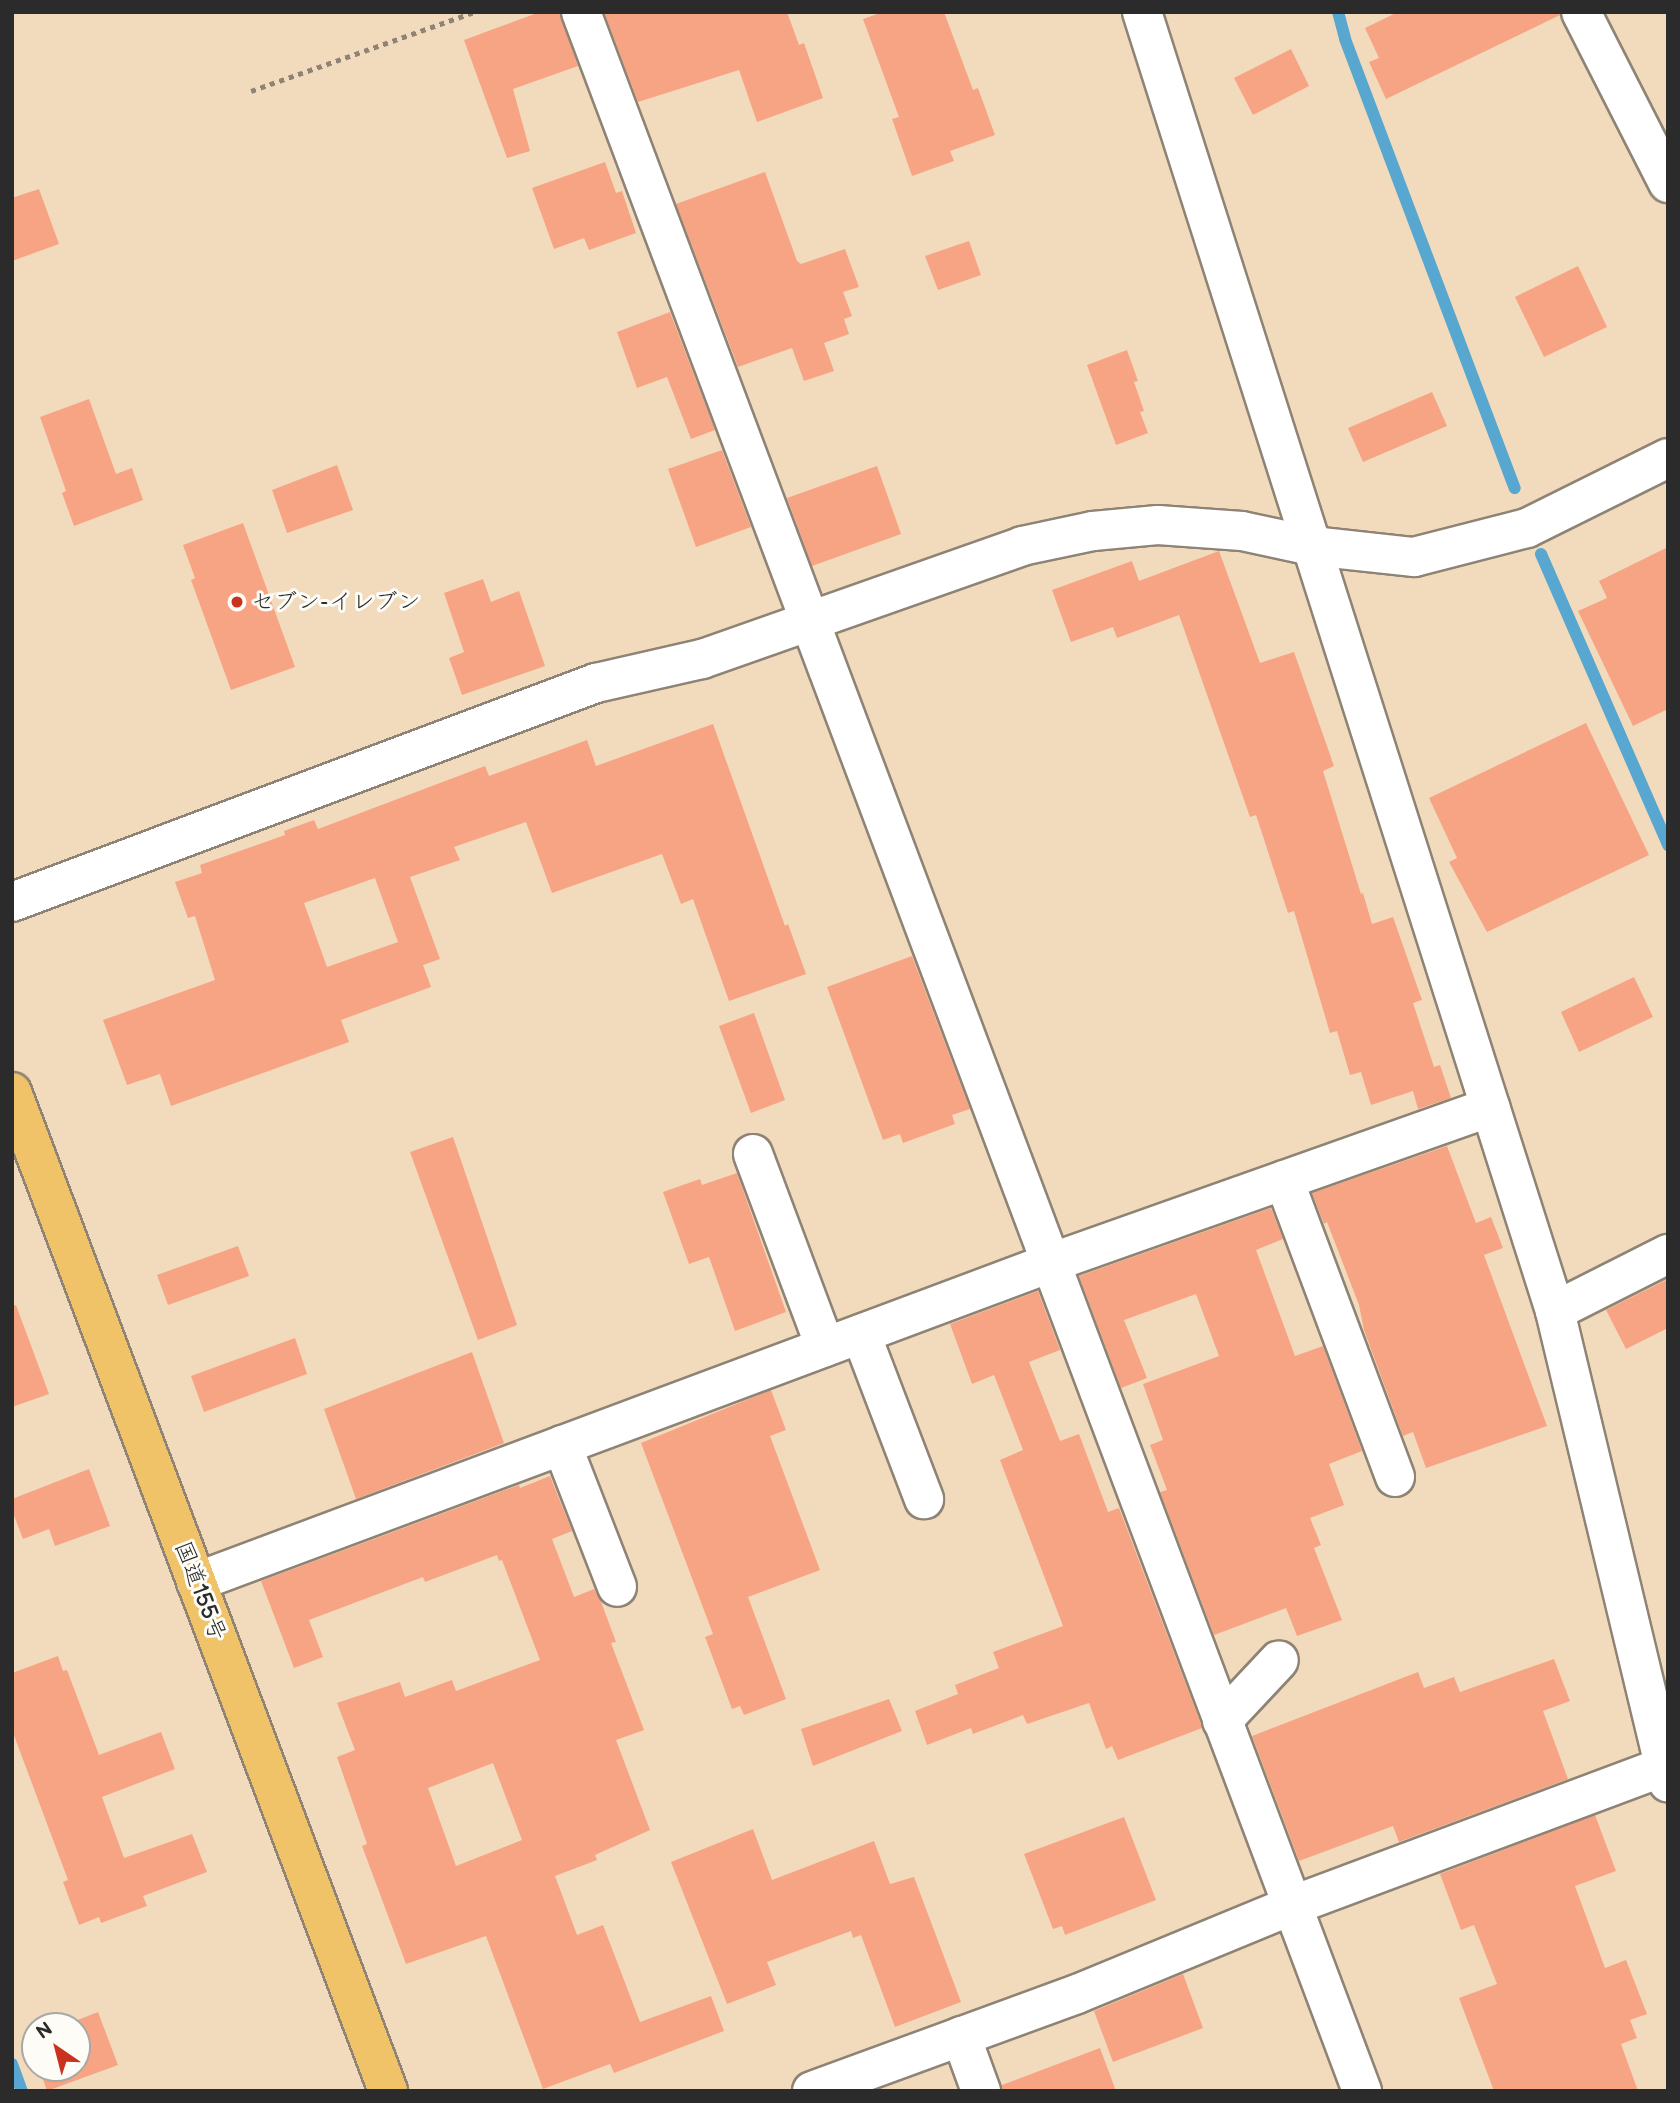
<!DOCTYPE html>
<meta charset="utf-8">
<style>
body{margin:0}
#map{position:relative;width:1680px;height:2103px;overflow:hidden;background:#f2dbbc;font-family:"Balsamiq Sans","Klee One",sans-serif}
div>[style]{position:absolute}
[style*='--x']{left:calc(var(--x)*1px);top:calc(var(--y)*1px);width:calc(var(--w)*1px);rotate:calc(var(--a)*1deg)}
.stream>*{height:12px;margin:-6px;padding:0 6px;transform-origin:6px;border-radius:6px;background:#57a7d1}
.building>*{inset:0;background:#f7a485}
.path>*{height:4.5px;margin-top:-2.25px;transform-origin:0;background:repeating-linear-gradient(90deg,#8e8374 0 5px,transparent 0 10px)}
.roads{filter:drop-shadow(2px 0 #8e8374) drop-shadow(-2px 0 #8e8374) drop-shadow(0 2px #8e8374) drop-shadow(0 -2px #8e8374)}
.minor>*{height:38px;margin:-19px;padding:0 19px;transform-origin:19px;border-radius:19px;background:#fff}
.highway>*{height:38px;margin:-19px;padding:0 19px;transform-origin:19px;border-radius:19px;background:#f0c369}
.dots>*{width:19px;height:19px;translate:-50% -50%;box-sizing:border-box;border:4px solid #fdfcf7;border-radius:50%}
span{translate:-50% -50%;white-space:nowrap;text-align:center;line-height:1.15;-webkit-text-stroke:6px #fdfcf7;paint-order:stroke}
.poi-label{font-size:23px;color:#2b2b2b}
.left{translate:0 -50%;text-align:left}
.street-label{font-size:23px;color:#2b2b2b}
.frame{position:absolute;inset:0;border:14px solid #2b2b2b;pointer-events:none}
.north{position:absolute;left:21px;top:2012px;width:70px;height:70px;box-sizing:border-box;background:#fdfcf7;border:2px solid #a9a8a5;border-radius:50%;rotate:325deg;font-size:19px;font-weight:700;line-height:28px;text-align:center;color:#2b2b2b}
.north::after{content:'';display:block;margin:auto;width:24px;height:32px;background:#c8321e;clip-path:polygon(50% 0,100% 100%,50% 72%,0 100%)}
</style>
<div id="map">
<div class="stream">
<div style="--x:1338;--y:12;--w:28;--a:75"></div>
<div style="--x:1345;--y:39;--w:480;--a:69.3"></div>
<div style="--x:1541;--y:554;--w:318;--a:66.4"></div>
<div style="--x:12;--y:2064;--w:29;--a:70"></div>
</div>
<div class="building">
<div style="clip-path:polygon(540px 12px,560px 12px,578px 66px,513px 89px,530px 151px,507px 158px,464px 40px)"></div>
<div style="clip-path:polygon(604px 12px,787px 12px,799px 45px,804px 43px,823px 98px,757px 122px,739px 70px,638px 102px)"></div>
<div style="clip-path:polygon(883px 12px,944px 12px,973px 90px,978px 88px,995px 135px,950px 151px,954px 161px,912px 176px,892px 119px,899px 117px,863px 19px)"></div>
<div style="clip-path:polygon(1398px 12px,1559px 12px,1560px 15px,1386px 99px,1369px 62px,1379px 58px,1365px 28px)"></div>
<div style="clip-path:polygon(1291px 49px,1309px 86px,1253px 115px,1234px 78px)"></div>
<div style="clip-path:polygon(605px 162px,616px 193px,622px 191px,636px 233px,589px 250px,584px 238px,554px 249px,532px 188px)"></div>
<div style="clip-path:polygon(765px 172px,797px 261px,801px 264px,845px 249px,859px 287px,843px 292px,852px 316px,844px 319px,849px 334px,824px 343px,834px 371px,804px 381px,792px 348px,738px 367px,676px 204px)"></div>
<div style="clip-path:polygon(39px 189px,59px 244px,12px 261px,12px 198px)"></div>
<div style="clip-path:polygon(969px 241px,981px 275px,938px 290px,925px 256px)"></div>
<div style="clip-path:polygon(1578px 266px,1607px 327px,1544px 357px,1515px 297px)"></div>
<div style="clip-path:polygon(670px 312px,715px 430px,691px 439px,667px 377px,637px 388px,617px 332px)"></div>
<div style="clip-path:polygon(1127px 350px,1138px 381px,1134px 382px,1144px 411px,1140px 412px,1148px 433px,1116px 445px,1087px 365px)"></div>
<div style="clip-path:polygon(1432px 392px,1447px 426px,1363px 462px,1348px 428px)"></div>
<div style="clip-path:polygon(89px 399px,116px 474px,132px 468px,143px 500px,74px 526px,62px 493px,66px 491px,40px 417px)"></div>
<div style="clip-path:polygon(722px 450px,751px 527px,696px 547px,668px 469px)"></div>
<div style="clip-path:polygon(337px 465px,353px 510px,287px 533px,272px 490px)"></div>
<div style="clip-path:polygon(877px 466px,901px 534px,812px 566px,787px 498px)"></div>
<div style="clip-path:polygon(243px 523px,295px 667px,231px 690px,191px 580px,195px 578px,183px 545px)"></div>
<div style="clip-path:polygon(1668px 547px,1668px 709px,1633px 726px,1578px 611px,1607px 598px,1599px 581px)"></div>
<div style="clip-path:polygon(1219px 551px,1260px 663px,1294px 652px,1334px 766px,1323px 771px,1361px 894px,1363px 893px,1372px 924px,1393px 917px,1422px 1000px,1413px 1003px,1434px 1067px,1440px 1065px,1451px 1098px,1418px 1109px,1413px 1091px,1371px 1105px,1361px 1072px,1350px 1075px,1337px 1031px,1330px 1033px,1294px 911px,1288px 913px,1256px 815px,1250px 817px,1179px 615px,1117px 638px,1113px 627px,1071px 642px,1052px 590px,1132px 561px,1139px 581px)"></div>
<div style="clip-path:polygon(483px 579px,491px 602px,519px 591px,545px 666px,462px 695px,449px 658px,464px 652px,444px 593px)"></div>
<div style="clip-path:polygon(1586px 723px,1649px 855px,1487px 932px,1449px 862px,1457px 858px,1429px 798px)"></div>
<div style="clip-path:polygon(evenodd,713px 724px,785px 926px,788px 924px,806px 974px,729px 1001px,693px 899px,681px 904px,662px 854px,552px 893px,526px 822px,454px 847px,460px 860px,410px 877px,440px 959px,423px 965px,431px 987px,341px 1020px,349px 1042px,171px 1106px,160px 1074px,127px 1085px,103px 1020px,215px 980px,195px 916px,188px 918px,175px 882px,202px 873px,200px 865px,285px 835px,284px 831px,314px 820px,318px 829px,485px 766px,489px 776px,587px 740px,596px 766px,713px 724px,375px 878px,398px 942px,327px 967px,304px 903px,375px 878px)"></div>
<div style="clip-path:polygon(912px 956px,970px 1109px,952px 1115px,955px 1124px,903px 1143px,900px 1134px,883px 1140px,827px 987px)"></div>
<div style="clip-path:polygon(1634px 977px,1653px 1017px,1579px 1052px,1561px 1012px)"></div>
<div style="clip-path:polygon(754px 1013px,785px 1100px,751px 1113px,719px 1026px)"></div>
<div style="clip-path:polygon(453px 1137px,517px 1325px,478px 1340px,410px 1152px)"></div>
<div style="clip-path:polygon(1447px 1146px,1476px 1223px,1491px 1217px,1503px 1248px,1484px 1255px,1547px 1426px,1426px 1468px,1413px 1432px,1403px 1436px,1364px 1330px,1359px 1305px,1327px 1222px,1324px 1224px,1312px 1193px)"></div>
<div style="clip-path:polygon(737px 1173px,786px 1312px,735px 1331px,709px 1257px,689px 1264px,663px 1192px,700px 1179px,702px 1185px)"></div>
<div style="clip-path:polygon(1271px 1208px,1283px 1239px,1256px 1250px,1295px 1356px,1323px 1346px,1362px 1451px,1329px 1464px,1344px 1505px,1310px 1518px,1321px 1545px,1314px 1548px,1342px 1620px,1297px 1636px,1286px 1608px,1214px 1635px,1160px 1492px,1167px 1490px,1150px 1445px,1163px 1440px,1143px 1384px,1219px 1356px,1196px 1294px,1124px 1320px,1147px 1378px,1121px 1388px,1079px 1276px)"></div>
<div style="clip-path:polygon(238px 1246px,249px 1276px,168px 1305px,157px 1275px)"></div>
<div style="clip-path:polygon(1668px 1279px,1668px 1328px,1626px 1349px,1606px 1310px)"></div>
<div style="clip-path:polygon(1038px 1291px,1060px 1350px,1029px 1362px,1060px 1441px,1079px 1434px,1108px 1512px,1119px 1508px,1201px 1724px,1202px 1728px,1118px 1760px,1112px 1746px,1106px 1749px,1089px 1703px,1027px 1724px,1023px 1715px,973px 1734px,971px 1728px,927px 1745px,915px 1711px,958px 1694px,955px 1685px,999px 1668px,993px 1652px,1063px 1626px,1000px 1460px,1023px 1450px,994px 1375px,972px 1384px,950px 1324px)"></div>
<div style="clip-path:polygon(16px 1305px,49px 1394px,12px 1407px,12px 1306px)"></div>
<div style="clip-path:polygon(295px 1338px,307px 1374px,204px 1412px,191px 1376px)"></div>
<div style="clip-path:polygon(472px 1352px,504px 1443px,356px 1499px,324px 1409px)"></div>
<div style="clip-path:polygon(771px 1390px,786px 1430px,770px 1436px,820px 1570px,748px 1597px,786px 1699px,744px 1715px,740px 1706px,732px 1709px,705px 1637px,713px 1634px,641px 1443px)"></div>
<div style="clip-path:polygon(89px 1469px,110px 1526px,55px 1546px,49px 1529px,23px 1539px,12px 1510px,12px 1499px)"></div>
<div style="clip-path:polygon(evenodd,550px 1476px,572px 1531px,552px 1539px,574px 1597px,594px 1589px,600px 1599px,616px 1642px,611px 1643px,644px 1730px,616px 1740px,650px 1830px,595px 1855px,597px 1860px,555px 1876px,577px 1935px,603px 1925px,640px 2022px,711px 1996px,724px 2031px,614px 2073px,610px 2064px,543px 2089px,486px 1936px,406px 1964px,362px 1846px,367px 1844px,337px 1757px,355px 1750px,337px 1703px,400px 1682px,405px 1697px,452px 1680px,456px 1691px,540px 1660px,502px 1560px,499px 1561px,497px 1555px,425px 1582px,423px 1577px,309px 1620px,323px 1657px,294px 1668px,261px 1581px,519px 1485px,520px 1488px,550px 1476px,493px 1763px,522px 1840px,456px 1866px,428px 1788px,493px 1763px)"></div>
<div style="clip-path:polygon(58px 1656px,63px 1671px,67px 1670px,99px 1755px,161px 1732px,175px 1769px,102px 1797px,124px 1858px,192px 1834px,207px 1872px,143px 1896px,147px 1906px,101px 1923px,99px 1917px,79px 1925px,63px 1882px,68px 1880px,12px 1730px,12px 1673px)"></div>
<div style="clip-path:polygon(1554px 1659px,1570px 1701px,1543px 1711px,1568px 1779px,1399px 1842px,1393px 1826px,1299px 1861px,1252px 1736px,1418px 1672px,1424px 1688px,1454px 1677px,1460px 1692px)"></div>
<div style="clip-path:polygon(889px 1699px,902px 1731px,813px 1766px,801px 1729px)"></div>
<div style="clip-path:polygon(1595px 1815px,1616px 1871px,1575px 1886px,1605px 1968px,1626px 1960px,1647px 2014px,1630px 2020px,1637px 2038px,1621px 2044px,1638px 2091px,1494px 2091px,1459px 1998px,1497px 1984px,1474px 1925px,1461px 1930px,1440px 1874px)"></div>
<div style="clip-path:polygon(1124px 1817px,1156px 1900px,1065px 1935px,1062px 1926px,1053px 1929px,1024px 1854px)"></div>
<div style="clip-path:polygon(753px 1829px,772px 1880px,874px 1841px,890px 1884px,914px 1877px,961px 2002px,895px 2027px,861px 1935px,853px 1938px,851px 1931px,767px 1962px,776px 1985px,727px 2004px,671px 1862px)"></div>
<div style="clip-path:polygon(1183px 1974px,1203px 2028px,1113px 2062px,1094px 2011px)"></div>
<div style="clip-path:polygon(98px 2012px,118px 2065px,47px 2091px,39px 2068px,77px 2068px,77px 2026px,62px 2026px)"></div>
<div style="clip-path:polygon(1100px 2048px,1116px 2091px,1002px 2091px,1002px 2085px)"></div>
</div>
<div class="path">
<div style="--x:251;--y:91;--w:237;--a:-19.5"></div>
</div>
<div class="roads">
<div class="minor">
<div style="--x:581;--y:12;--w:2221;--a:69.41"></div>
<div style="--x:1142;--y:12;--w:1363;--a:72.36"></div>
<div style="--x:1555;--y:1311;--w:485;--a:76.5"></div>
<div style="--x:1581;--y:12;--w:192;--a:63"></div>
<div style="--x:12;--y:902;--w:624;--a:-20.56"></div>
<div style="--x:596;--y:683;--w:109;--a:-12.8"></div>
<div style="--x:702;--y:659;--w:339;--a:-19.4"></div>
<div style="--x:1022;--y:546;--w:73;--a:-11.9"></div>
<div style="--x:1093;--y:531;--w:65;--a:-5.3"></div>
<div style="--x:1158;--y:525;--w:84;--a:4.1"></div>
<div style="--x:1242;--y:531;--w:72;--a:12.1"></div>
<div style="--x:1312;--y:546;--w:103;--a:6.2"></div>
<div style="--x:1414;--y:557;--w:117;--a:-14.4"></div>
<div style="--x:1527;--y:528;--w:157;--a:-26.4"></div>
<div style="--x:753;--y:1154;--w:206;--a:69.5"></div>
<div style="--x:1284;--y:1180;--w:317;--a:69.5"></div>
<div style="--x:1555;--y:1311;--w:127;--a:-26.8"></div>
<div style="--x:861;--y:1334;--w:177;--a:69.1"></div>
<div style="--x:562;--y:1445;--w:152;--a:68.8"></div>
<div style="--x:196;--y:1582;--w:912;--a:-20.48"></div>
<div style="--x:1050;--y:1263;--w:467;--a:-19.5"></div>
<div style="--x:1222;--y:1721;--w:83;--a:-46.9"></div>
<div style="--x:961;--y:2036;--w:59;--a:70"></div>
<div style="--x:812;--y:2091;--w:282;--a:-20.1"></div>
<div style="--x:1077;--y:1994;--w:231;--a:-22.4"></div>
<div style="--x:1291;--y:1906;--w:399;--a:-20.5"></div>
</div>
<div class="highway">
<div style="--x:12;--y:1092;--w:1067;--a:69.37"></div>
</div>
</div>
<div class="dots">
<div style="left:237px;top:602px;background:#c8321e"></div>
</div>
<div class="poi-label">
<span class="left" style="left:251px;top:602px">セブン-イレブン</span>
</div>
<div class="street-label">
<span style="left:200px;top:1591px;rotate:69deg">国道155号</span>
</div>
<div class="frame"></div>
<div class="north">N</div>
</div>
